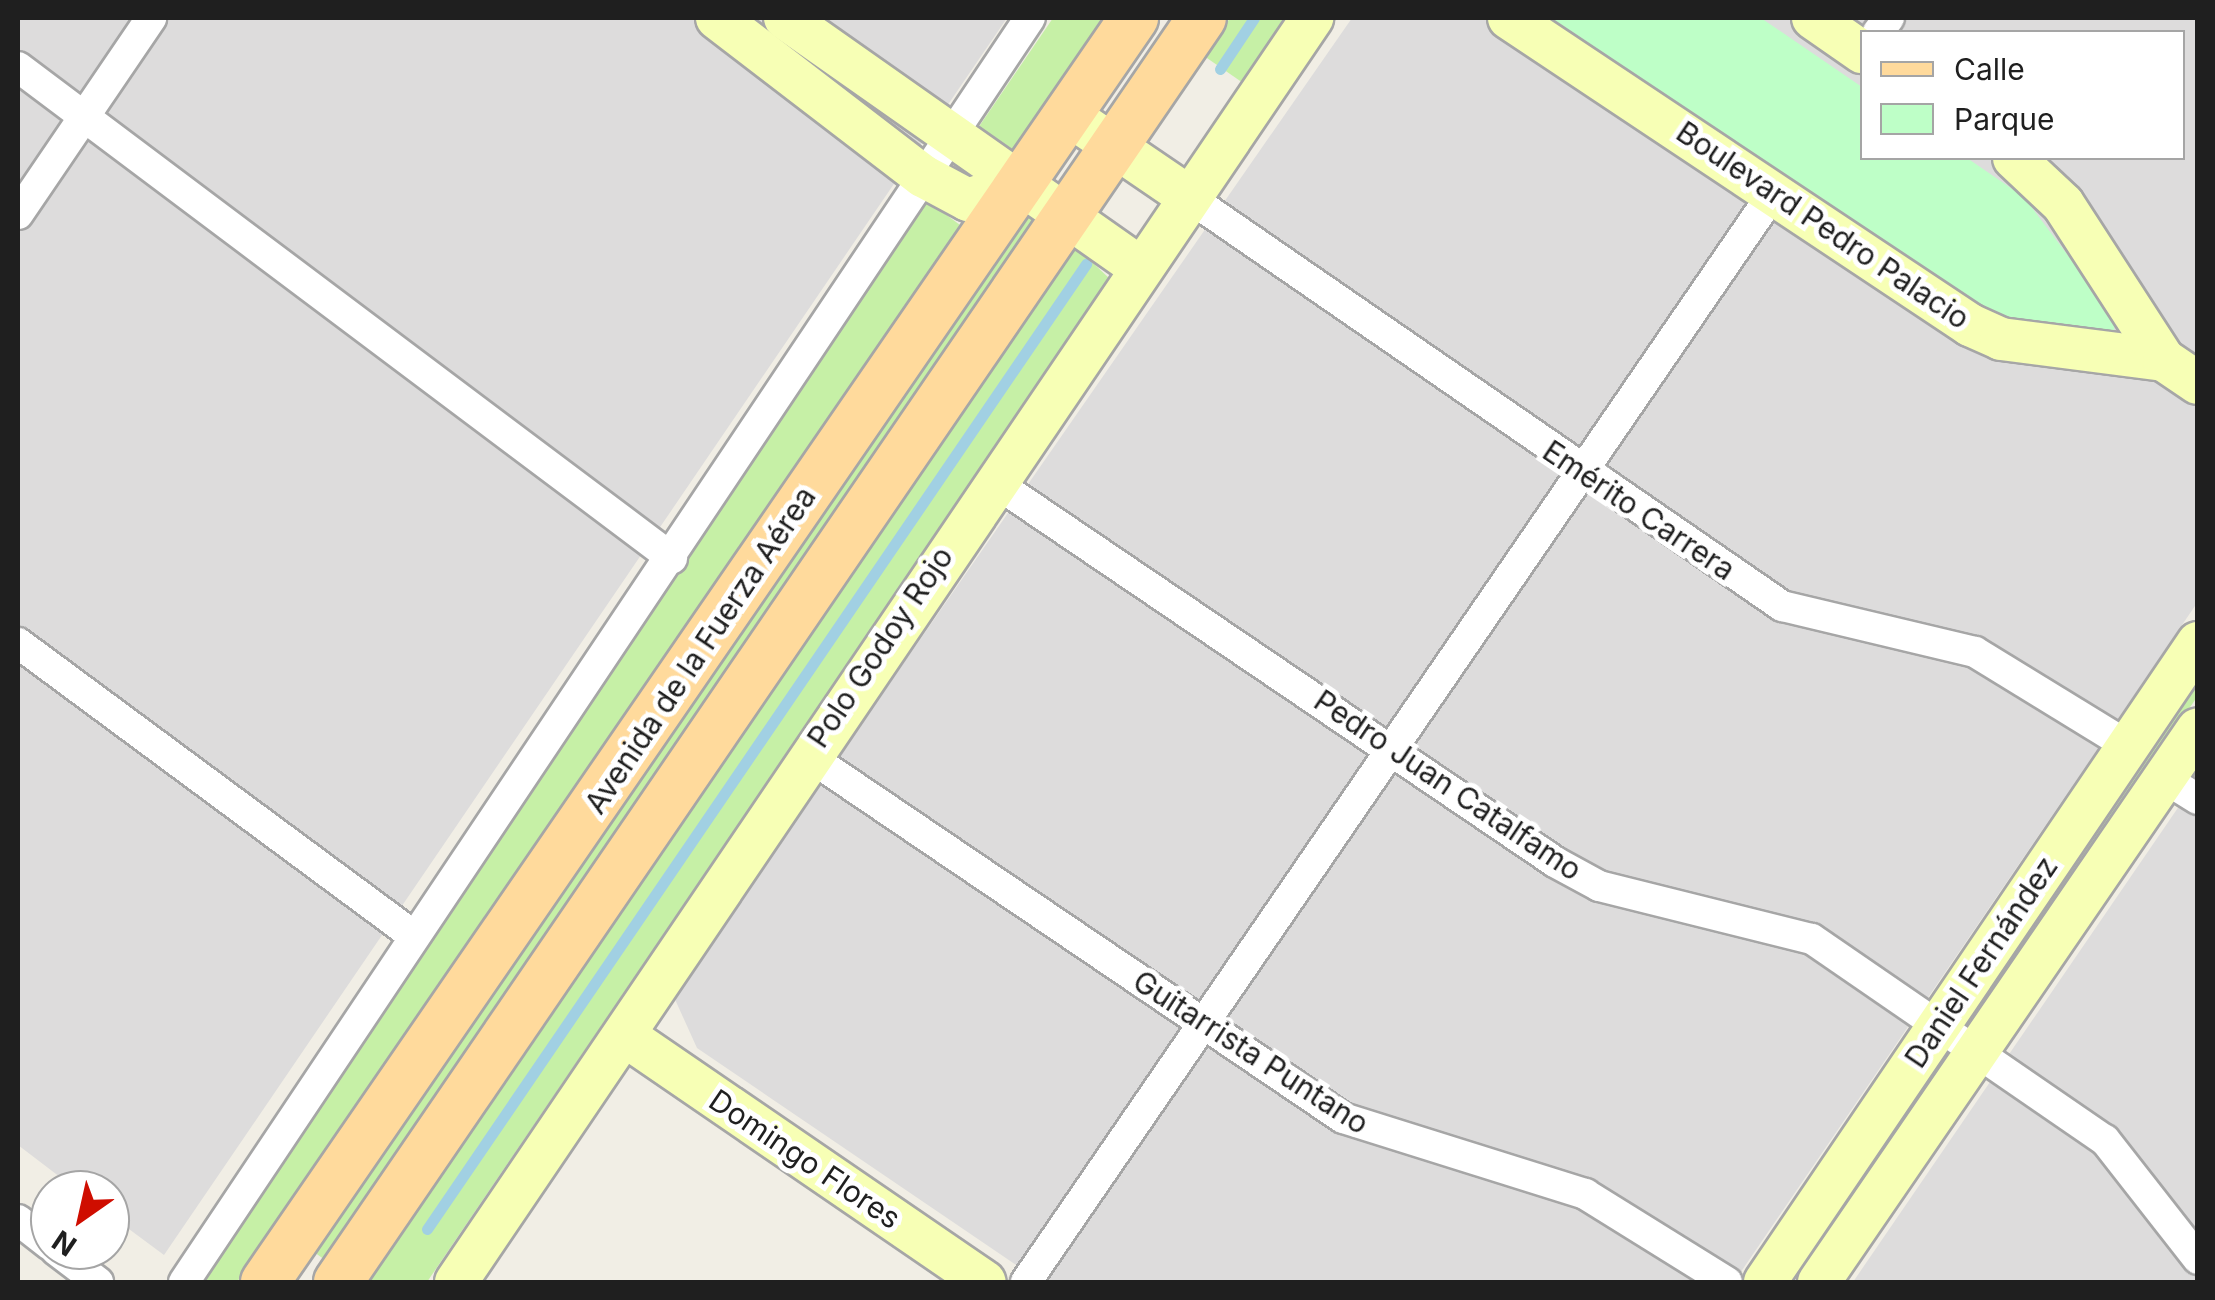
<!DOCTYPE html>
<meta charset="utf-8">
<style>
body{margin:0}
#map{position:relative;width:2215px;height:1300px;overflow:hidden;background:#f1eee5;font-family:Inter,sans-serif}
div>[style]{position:absolute}
[style*='--x']{left:calc(var(--x)*1px);top:calc(var(--y)*1px);width:calc(var(--w)*1px);rotate:calc(var(--a)*1deg)}
.residential>*{inset:0;background:#dddcdc}
.grass>*{inset:0;background:#c6f0a6}
.park>*{inset:0;background:#beffc7}
.stream>*{height:11px;margin:-5.5px;padding:0 5.5px;transform-origin:5.5px;border-radius:5.5px;background:#a1d0e3}
.roads{filter:drop-shadow(2px 0 #a6a6a6) drop-shadow(-2px 0 #a6a6a6) drop-shadow(0 2px #a6a6a6) drop-shadow(0 -2px #a6a6a6)}
.street>*{height:30px;margin:-15px;padding:0 15px;transform-origin:15px;border-radius:15px;background:#fff}
.secondary>*{height:42px;margin:-21px;padding:0 21px;transform-origin:21px;border-radius:21px;background:#f7ffb5}
.primary>*{height:48px;margin:-24px;padding:0 24px;transform-origin:24px;border-radius:24px;background:#ffda9c}
span{translate:-50% -50%;white-space:nowrap;text-align:center;line-height:1.15;-webkit-text-stroke:10px #fff;paint-order:stroke}
.street-label{font-size:30px;color:#1f1f1f}
.frame{position:absolute;inset:0;border:20px solid #1f1f1f;pointer-events:none}
.legend{position:absolute;left:1860px;top:30px;width:325px;height:130px;box-sizing:border-box;background:#fff;border:2px solid #a5a5a5;margin:0;padding:12px 18px;list-style:none;font-size:30px;color:#1f1f1f}
.legend li{display:flex;align-items:center;gap:20px;height:50px}
.legend b{width:50px;border:2px solid #a5a5a5}
.north{position:absolute;left:30px;top:1170px;width:100px;height:100px;box-sizing:border-box;background:#fff;border:2px solid #a5a5a5;border-radius:50%;rotate:214deg;font-size:28px;font-weight:700;line-height:40px;text-align:center;color:#1f1f1f}
.north::after{content:'';display:block;margin:auto;width:35px;height:45px;background:#cf0d00;clip-path:polygon(50% 0,100% 100%,50% 72%,0 100%)}
</style>
<div id="map">
<div class="residential">
<div style="clip-path:polygon(18px 18px,1007px 18px,164px 1255px,110px 1215px,110px 1190px,77px 1190px,18px 1145px)"></div>
<div style="clip-path:polygon(evenodd,1352px 18px,2197px 18px,2197px 603px,1734px 1282px,1041px 1282px,697px 1048px,673px 995px,1352px 18px,1862px 32px,2182px 32px,2182px 158px,1862px 158px,1862px 32px)"></div>
<div style="clip-path:polygon(2197px 780px,2197px 1282px,1853px 1282px)"></div>
</div>
<div class="grass">
<div style="clip-path:polygon(1053px 18px,1103px 18px,1012px 152px,978px 128px)"></div>
<div style="clip-path:polygon(1230px 18px,1292px 18px,1246px 85px,1204px 56px)"></div>
<div style="clip-path:polygon(924px 198px,960px 225px,237px 1282px,196px 1282px)"></div>
<div style="clip-path:polygon(1025px 215px,1037px 222px,325px 1260px,314px 1252px)"></div>
<div style="clip-path:polygon(1074px 245px,1110px 279px,427px 1282px,366px 1282px)"></div>
<div style="clip-path:polygon(2197px 677px,2197px 697px,1982px 1013px,1972px 1007px)"></div>
</div>
<div class="park">
<div style="clip-path:polygon(1546px 18px,1761px 18px,1862px 87px,1862px 158px,1967px 158px,2024px 197px,2115px 318px,2114px 331px,2101px 336px,1969px 309px)"></div>
</div>
<div class="stream">
<div style="--x:1220;--y:69;--w:61;--a:-56.3"></div>
<div style="--x:427;--y:1229;--w:1169;--a:-55.67"></div>
</div>
<div class="roads">
<div class="street">
<div style="--x:1878;--y:32;--w:18;--a:-52"></div>
<div style="--x:18;--y:67;--w:818;--a:36.9"></div>
<div style="--x:1187;--y:196;--w:723;--a:34.57"></div>
<div style="--x:1782;--y:606;--w:198;--a:13.4"></div>
<div style="--x:1975;--y:652;--w:178;--a:31.5"></div>
<div style="--x:18;--y:214;--w:237;--a:-55.8"></div>
<div style="--x:993;--y:481;--w:679;--a:34.13"></div>
<div style="--x:1555;--y:862;--w:50;--a:28.6"></div>
<div style="--x:1599;--y:886;--w:219;--a:14"></div>
<div style="--x:1812;--y:939;--w:355;--a:34.5"></div>
<div style="--x:2105;--y:1140;--w:151;--a:52"></div>
<div style="--x:18;--y:643;--w:490;--a:36.5"></div>
<div style="--x:807;--y:755;--w:647;--a:34.11"></div>
<div style="--x:1343;--y:1118;--w:254;--a:17.4"></div>
<div style="--x:1585;--y:1194;--w:167;--a:31.8"></div>
<div style="--x:2164;--y:778;--w:40;--a:32"></div>
<div style="--x:18;--y:1220;--w:41;--a:38"></div>
<div style="--x:56;--y:1250;--w:53;--a:37.3"></div>
<div style="--x:184;--y:1282;--w:1521;--a:-56.21"></div>
<div style="--x:1026;--y:1282;--w:1322;--a:-55.54"></div>
</div>
<div class="secondary">
<div style="--x:717;--y:18;--w:260;--a:37.5"></div>
<div style="--x:923;--y:176;--w:51;--a:28.1"></div>
<div style="--x:968;--y:200;--w:56;--a:-18.8"></div>
<div style="--x:785;--y:18;--w:431;--a:35.1"></div>
<div style="--x:1509;--y:18;--w:554;--a:33.66"></div>
<div style="--x:1970;--y:325;--w:34;--a:24"></div>
<div style="--x:2001;--y:339;--w:164;--a:7.3"></div>
<div style="--x:1813;--y:18;--w:60;--a:34.8"></div>
<div style="--x:1067;--y:114;--w:145;--a:34.3"></div>
<div style="--x:2014;--y:158;--w:67;--a:43.2"></div>
<div style="--x:2063;--y:204;--w:186;--a:57.1"></div>
<div style="--x:2164;--y:360;--w:41;--a:34.1"></div>
<div style="--x:624;--y:1035;--w:437;--a:34.4"></div>
<div style="--x:456;--y:1282;--w:1527;--a:-55.89"></div>
<div style="--x:1765;--y:1282;--w:772;--a:-55.88"></div>
<div style="--x:1819;--y:1282;--w:670;--a:-55.58"></div>
</div>
<div class="primary">
<div style="--x:265;--y:1282;--w:1534;--a:-55.49"></div>
<div style="--x:338;--y:1282;--w:1531;--a:-55.65"></div>
</div>
</div>
<div class="street-label">
<span style="left:1823px;top:225px;rotate:34deg">Boulevard Pedro Palacio</span>
<span style="left:1639px;top:510px;rotate:34deg">Emérito Carrera</span>
<span style="left:880px;top:647px;rotate:-56deg">Polo Godoy Rojo</span>
<span style="left:700px;top:650px;rotate:-56deg">Avenida de la Fuerza Aérea</span>
<span style="left:1448px;top:785px;rotate:34deg">Pedro Juan Catalfamo</span>
<span style="left:1981px;top:962px;rotate:-56deg">Daniel Fernández</span>
<span style="left:1251px;top:1052px;rotate:33deg">Guitarrista Puntano</span>
<span style="left:805px;top:1159px;rotate:34deg">Domingo Flores</span>
</div>
<div class="frame"></div>
<ul class="legend">
<li><b style="height:12px;background:#ffda9c"></b>Calle</li>
<li><b style="height:28px;background:#beffc7"></b>Parque</li>
</ul>
<div class="north">N</div>
</div>
